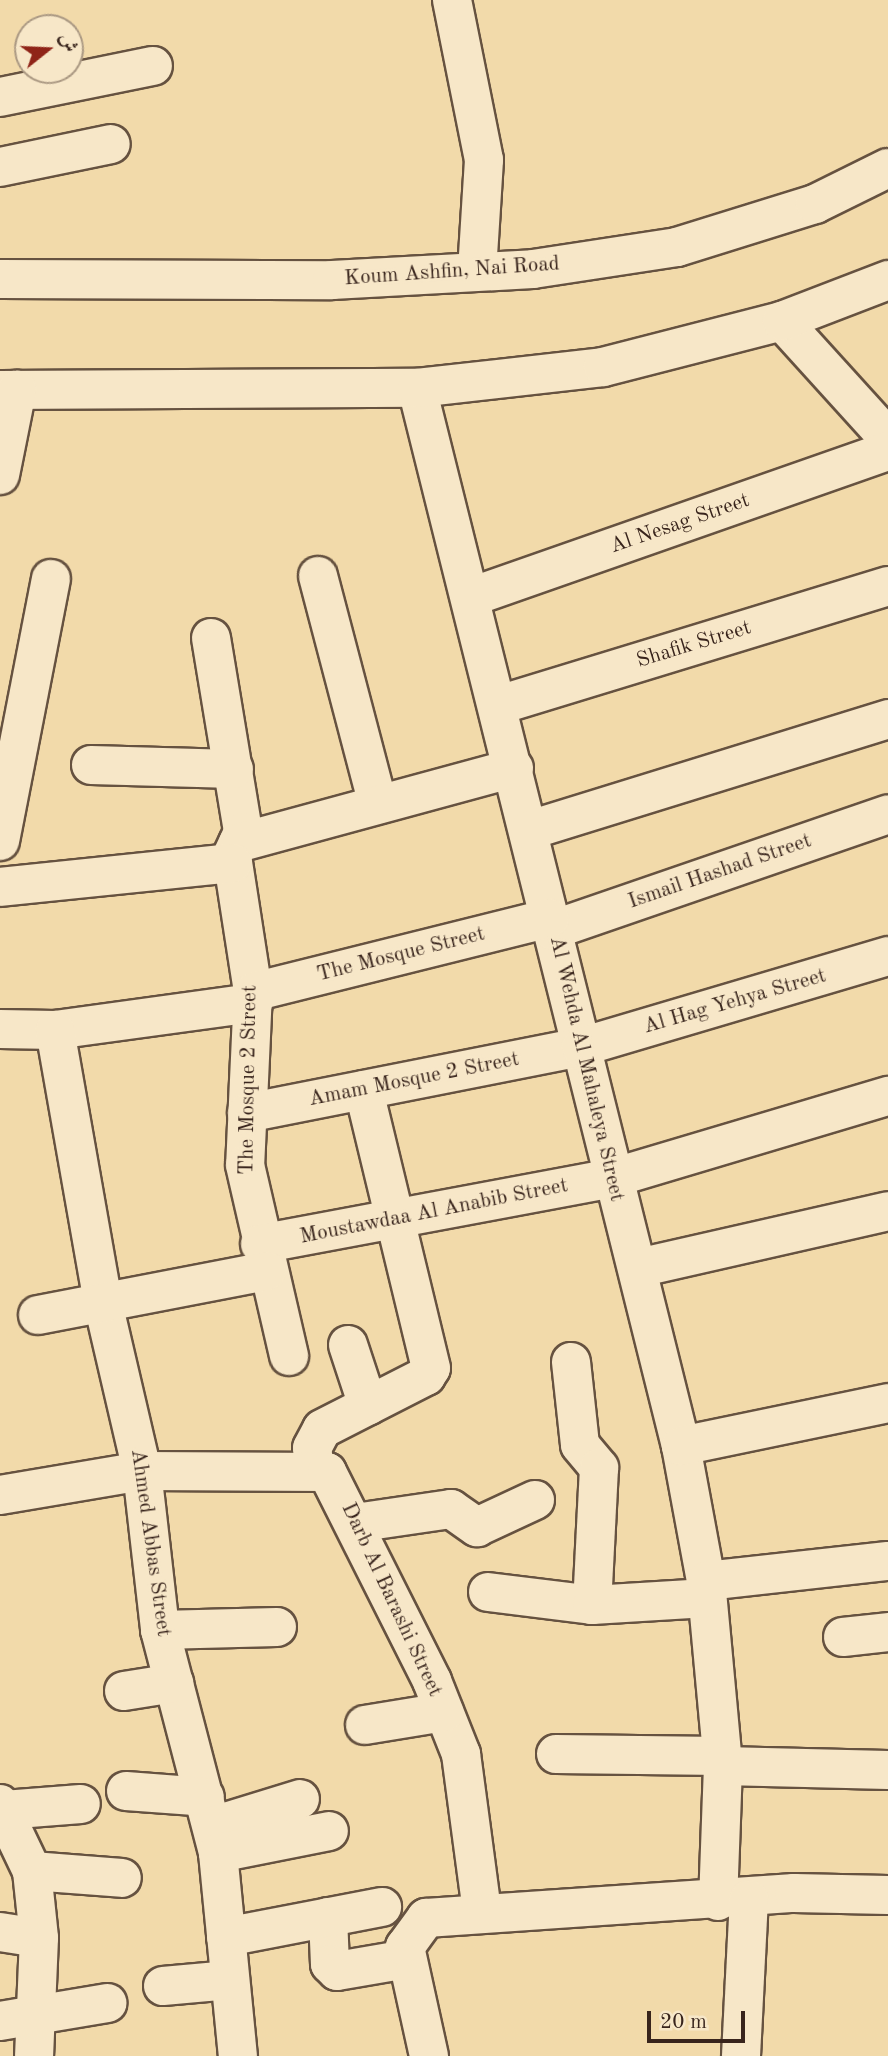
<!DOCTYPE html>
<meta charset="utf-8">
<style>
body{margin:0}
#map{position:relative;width:888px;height:2056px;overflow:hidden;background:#f2daaa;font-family:"Old Standard TT",Amiri,serif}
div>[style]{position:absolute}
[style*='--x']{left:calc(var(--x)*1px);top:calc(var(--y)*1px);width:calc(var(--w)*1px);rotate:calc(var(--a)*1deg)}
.roads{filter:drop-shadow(2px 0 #665240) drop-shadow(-2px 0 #665240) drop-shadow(0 2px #665240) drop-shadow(0 -2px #665240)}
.minor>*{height:38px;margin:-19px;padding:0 19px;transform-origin:19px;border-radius:19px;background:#f7e7c8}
span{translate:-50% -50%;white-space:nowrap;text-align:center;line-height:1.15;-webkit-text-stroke:5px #f7e7c8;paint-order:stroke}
.street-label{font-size:21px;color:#38241c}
.north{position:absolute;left:14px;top:14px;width:70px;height:70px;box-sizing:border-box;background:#f7e7c8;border:2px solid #ab9983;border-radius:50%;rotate:72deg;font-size:19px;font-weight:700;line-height:28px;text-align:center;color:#38241c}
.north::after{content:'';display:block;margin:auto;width:24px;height:32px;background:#8f2418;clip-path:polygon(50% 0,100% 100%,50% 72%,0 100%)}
.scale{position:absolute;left:647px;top:2011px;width:98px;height:32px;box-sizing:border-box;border:4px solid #38241c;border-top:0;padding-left:9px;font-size:21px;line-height:24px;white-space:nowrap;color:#38241c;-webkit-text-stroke:5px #f7e7c8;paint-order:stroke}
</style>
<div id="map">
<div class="roads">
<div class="minor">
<div style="--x:452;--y:0;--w:163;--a:78.7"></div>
<div style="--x:484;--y:160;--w:111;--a:93.6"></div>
<div style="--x:0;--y:97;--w:156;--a:-11.5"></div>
<div style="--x:0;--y:167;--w:113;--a:-11.7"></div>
<div style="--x:0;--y:279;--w:332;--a:0.2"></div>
<div style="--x:332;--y:280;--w:201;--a:-3.1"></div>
<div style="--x:533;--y:269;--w:146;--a:-8.7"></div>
<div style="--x:677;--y:247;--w:145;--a:-17.3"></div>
<div style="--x:815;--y:204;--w:81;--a:-26.3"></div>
<div style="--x:782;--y:321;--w:158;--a:47.8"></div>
<div style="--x:417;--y:388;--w:1090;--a:75.99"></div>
<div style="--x:681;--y:1446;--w:137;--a:79.5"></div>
<div style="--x:706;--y:1581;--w:186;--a:84.7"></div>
<div style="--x:723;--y:1766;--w:135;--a:92.1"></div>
<div style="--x:0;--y:390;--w:417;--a:-0.3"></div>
<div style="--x:417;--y:388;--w:187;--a:-6.4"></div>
<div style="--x:603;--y:367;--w:185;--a:-14.4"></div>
<div style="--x:782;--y:321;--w:114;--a:-21.1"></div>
<div style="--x:0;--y:475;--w:87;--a:-78.7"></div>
<div style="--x:318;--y:576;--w:236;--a:75.3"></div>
<div style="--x:471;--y:597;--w:442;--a:-19.3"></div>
<div style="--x:211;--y:638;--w:197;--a:80.6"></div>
<div style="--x:243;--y:832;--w:26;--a:115"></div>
<div style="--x:232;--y:856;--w:138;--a:81.2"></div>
<div style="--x:253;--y:992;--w:173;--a:92.6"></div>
<div style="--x:245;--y:1165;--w:196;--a:77"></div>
<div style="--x:499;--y:705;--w:407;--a:-17"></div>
<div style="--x:91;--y:765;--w:143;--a:1.6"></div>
<div style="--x:530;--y:830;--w:375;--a:-17.2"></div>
<div style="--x:0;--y:841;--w:267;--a:-79"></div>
<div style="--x:238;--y:843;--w:286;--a:-15.2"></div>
<div style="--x:0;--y:887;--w:234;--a:-5.9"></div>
<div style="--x:552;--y:930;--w:355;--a:-19"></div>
<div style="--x:253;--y:992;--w:306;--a:-14"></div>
<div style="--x:0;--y:1029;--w:55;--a:1"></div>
<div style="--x:55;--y:1030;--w:200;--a:-7.8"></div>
<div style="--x:55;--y:1030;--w:277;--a:80"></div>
<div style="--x:103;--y:1303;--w:172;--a:76.9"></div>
<div style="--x:142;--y:1471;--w:160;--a:83.5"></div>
<div style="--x:160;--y:1630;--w:230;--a:75.4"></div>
<div style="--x:218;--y:1853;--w:204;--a:84.4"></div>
<div style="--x:247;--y:1113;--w:340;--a:-11.2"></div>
<div style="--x:581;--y:1047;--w:320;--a:-16.5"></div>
<div style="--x:260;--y:1244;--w:355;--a:-10.6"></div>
<div style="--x:609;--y:1179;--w:291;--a:-16.6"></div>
<div style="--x:638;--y:1268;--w:256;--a:-12.8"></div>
<div style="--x:38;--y:1315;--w:233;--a:-10.9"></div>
<div style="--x:348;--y:1345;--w:64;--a:71.8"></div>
<div style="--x:571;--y:1362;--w:83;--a:83.8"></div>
<div style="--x:580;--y:1445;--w:30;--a:50"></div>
<div style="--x:599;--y:1468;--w:137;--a:92.9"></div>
<div style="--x:681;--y:1446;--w:211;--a:-11.7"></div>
<div style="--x:315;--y:1469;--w:21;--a:-98"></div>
<div style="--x:312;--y:1448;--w:21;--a:-62"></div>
<div style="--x:322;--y:1429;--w:117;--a:-27"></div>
<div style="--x:426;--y:1376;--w:9;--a:-58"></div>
<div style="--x:431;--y:1368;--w:286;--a:-103.6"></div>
<div style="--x:0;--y:1495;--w:144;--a:-9.6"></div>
<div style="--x:142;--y:1471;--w:185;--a:0.3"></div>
<div style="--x:327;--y:1472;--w:234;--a:63.3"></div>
<div style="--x:432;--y:1681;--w:79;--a:68.3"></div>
<div style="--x:461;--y:1754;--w:159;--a:82.4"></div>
<div style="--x:355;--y:1523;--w:97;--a:-8.3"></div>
<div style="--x:451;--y:1509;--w:32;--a:35"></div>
<div style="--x:477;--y:1527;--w:64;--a:-25"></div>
<div style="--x:706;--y:1581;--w:183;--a:-6.3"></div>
<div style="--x:488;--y:1592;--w:105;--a:7.1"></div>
<div style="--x:592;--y:1605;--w:115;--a:-3.5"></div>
<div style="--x:160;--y:1630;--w:117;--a:-1.5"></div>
<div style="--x:843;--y:1637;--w:45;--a:-6.3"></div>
<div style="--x:124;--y:1691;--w:51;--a:-9.1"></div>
<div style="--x:365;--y:1725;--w:80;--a:-9.3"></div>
<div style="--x:556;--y:1754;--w:166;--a:0.7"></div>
<div style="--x:723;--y:1766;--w:165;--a:1.4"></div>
<div style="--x:126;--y:1791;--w:79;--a:4.3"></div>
<div style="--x:0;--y:1804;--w:74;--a:64.5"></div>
<div style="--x:32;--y:1871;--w:67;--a:84"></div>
<div style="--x:39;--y:1938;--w:118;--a:92.4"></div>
<div style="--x:4;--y:1810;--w:77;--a:-4.5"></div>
<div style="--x:213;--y:1826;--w:91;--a:-17.2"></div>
<div style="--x:218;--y:1853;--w:113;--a:-11.2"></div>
<div style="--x:32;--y:1871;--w:90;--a:4.4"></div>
<div style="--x:328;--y:1917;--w:47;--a:87.6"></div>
<div style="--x:330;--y:1964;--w:10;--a:45"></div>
<div style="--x:337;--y:1971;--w:71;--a:-9.7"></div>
<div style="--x:0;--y:1932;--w:39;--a:9"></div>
<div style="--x:226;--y:1937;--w:159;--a:-10.9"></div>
<div style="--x:163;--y:1986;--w:67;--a:-5.1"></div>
<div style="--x:0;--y:2021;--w:109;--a:-9.5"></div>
<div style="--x:429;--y:2056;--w:112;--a:-102.4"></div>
<div style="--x:405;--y:1947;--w:36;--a:-54"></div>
<div style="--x:426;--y:1918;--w:369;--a:-3.9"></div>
<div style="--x:794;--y:1893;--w:94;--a:1.2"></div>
<div style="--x:741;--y:2056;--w:157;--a:-87.1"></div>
</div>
</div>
<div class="street-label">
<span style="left:452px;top:272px;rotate:-4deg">Koum Ashfin, Nai Road</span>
<span style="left:680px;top:524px;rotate:-19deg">Al Nesag Street</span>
<span style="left:694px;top:645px;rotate:-17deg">Shafik Street</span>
<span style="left:720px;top:872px;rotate:-19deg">Ismail Hashad Street</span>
<span style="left:401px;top:955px;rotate:-14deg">The Mosque Street</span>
<span style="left:735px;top:1002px;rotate:-16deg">Al Hag Yehya Street</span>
<span style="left:586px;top:1069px;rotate:77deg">Al Wehda Al Mahaleya Street</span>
<span style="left:249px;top:1080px;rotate:-89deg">The Mosque 2 Street</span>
<span style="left:414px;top:1080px;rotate:-11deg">Amam Mosque 2 Street</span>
<span style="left:434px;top:1212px;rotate:-11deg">Moustawdaa Al Anabib Street</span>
<span style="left:150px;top:1543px;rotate:82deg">Ahmed Abbas Street</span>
<span style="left:391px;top:1600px;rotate:65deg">Darb Al Barashi Street</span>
</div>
<div class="north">ش</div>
<div class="scale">20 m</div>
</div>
